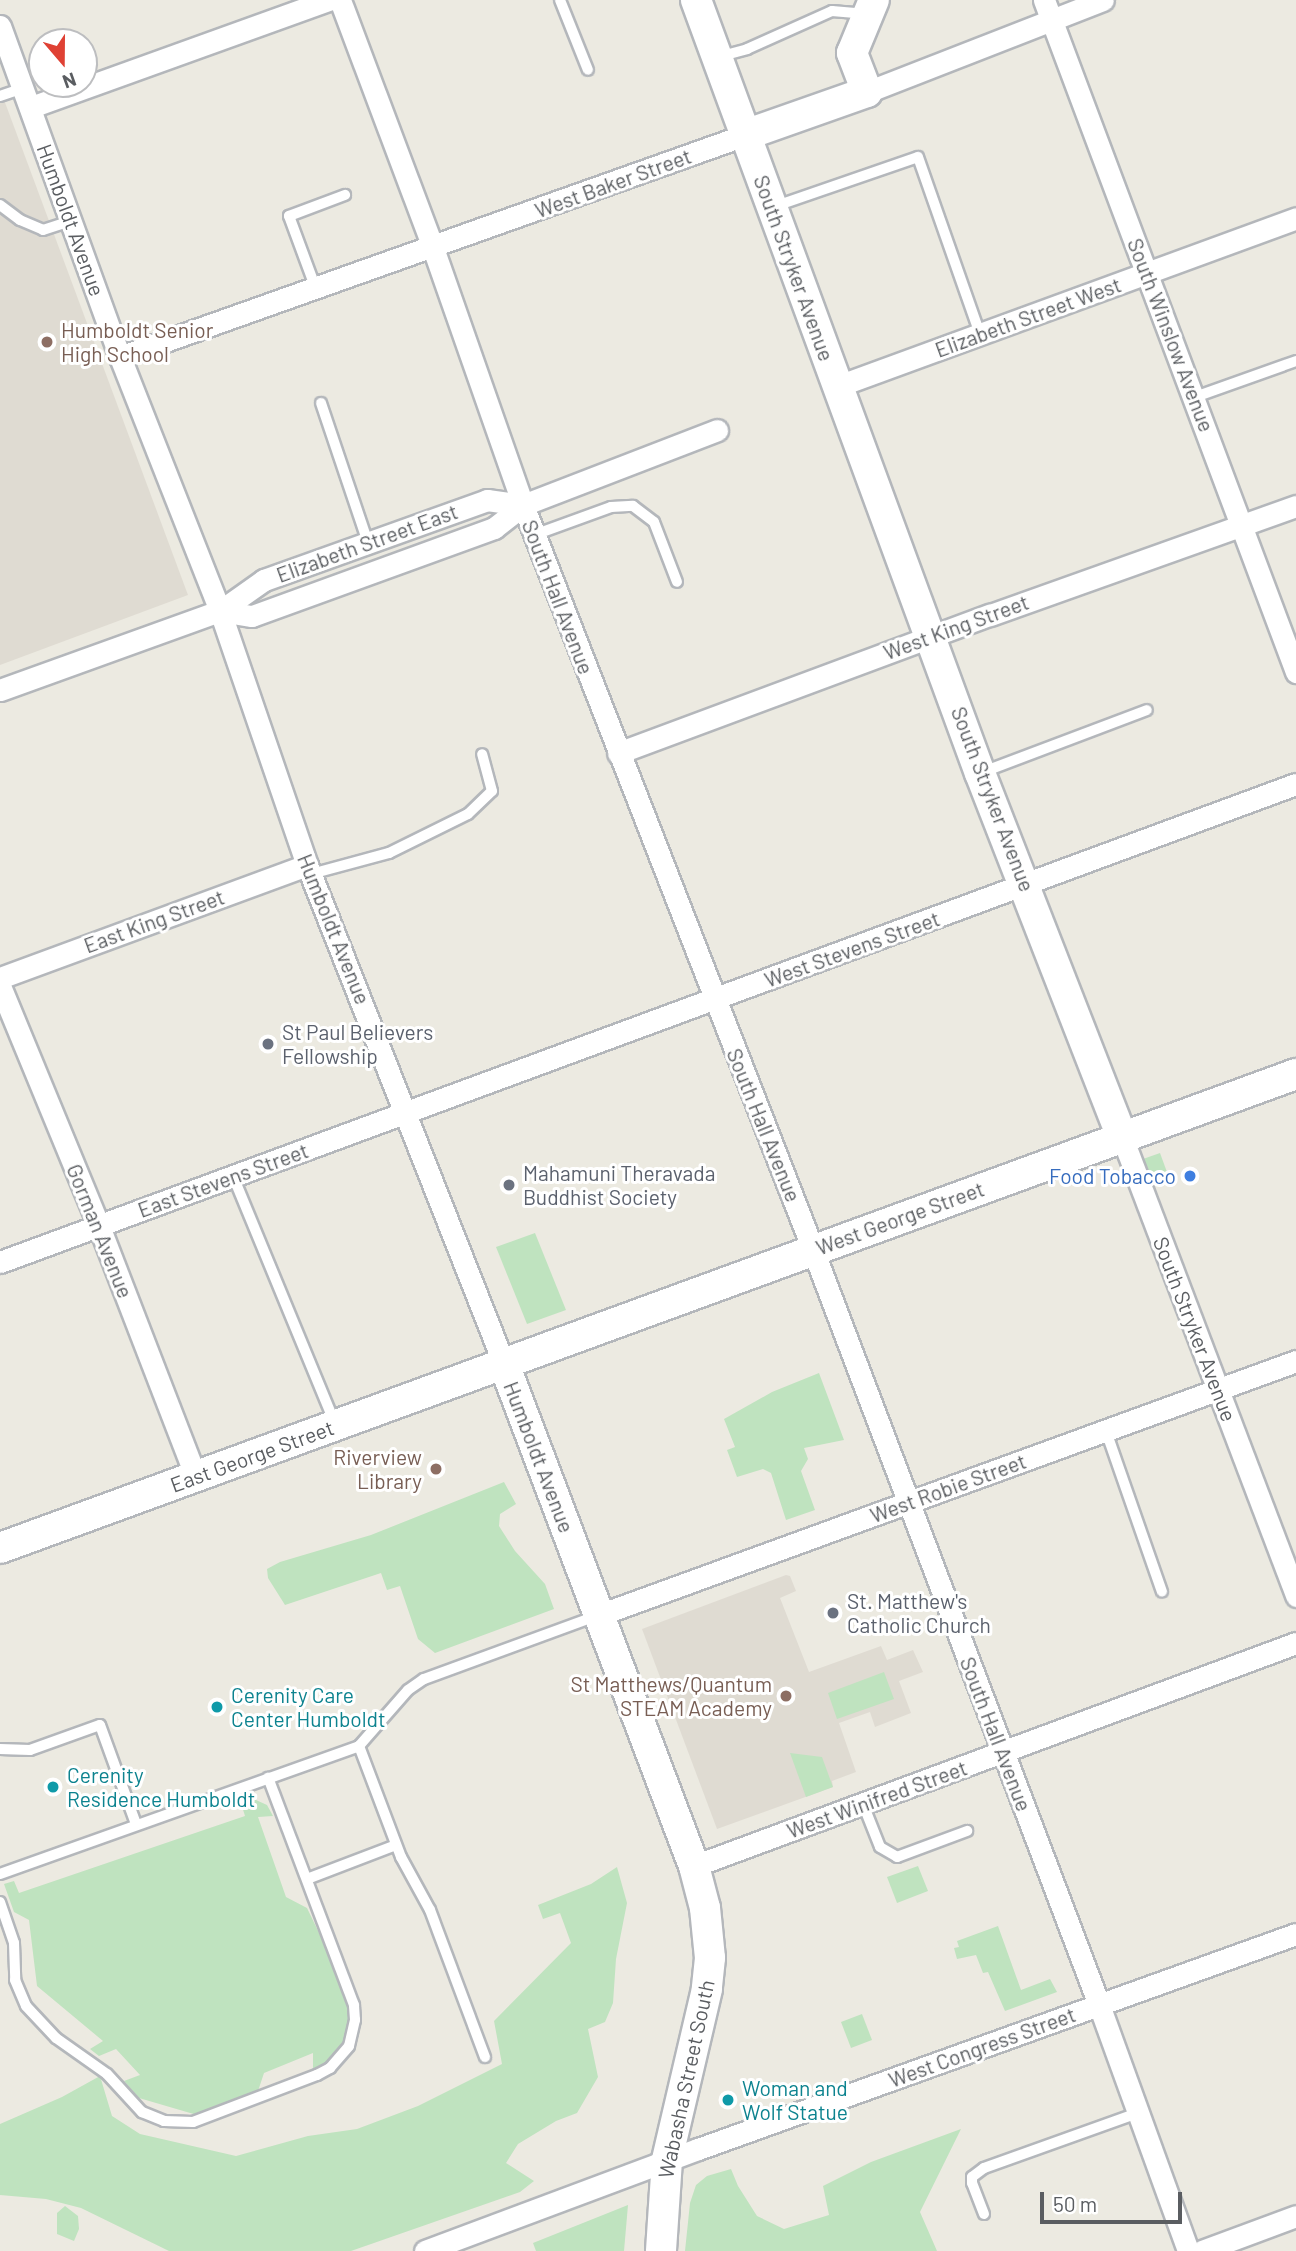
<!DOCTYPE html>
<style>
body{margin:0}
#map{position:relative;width:1296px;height:2251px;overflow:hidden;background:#eceae1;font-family:Barlow,sans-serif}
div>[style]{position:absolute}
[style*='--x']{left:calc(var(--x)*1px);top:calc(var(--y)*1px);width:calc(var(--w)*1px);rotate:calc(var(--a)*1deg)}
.education>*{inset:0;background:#dfdbd2}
.green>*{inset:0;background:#bfe3bf}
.roads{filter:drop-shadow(2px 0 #b4b7bb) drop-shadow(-2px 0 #b4b7bb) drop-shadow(0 2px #b4b7bb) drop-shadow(0 -2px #b4b7bb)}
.lane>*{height:10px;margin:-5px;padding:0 5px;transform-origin:5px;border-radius:5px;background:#fff}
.street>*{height:21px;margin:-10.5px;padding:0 10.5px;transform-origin:10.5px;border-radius:10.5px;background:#fff}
.secondary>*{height:30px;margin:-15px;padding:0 15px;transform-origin:15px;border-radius:15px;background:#fff}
.dots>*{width:19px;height:19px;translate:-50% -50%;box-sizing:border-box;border:4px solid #fff;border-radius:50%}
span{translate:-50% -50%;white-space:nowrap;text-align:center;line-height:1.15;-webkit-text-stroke:6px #fff;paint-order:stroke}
.street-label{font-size:21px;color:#5a5d61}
.education-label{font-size:21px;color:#785e54}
.left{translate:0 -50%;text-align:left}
.right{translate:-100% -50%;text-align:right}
.worship-label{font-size:21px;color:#5b616d}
.shop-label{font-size:21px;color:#366cbe}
.culture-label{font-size:21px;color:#0d838f}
.north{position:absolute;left:28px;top:28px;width:70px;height:70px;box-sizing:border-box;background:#fff;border:2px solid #bdbec0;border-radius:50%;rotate:160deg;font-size:19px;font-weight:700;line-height:28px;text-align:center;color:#5a5d61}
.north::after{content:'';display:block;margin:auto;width:24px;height:32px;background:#df4134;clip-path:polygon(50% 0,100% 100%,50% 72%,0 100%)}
.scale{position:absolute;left:1040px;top:2192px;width:142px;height:32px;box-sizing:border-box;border:4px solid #5a5d61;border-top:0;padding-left:9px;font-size:21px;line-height:24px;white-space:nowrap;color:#5a5d61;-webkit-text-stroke:5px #fff;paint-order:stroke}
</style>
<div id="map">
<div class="education">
<div style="clip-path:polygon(0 89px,188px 595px,0 665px)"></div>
<div style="clip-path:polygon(786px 1575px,790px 1576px,796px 1591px,780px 1598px,809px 1672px,881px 1646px,887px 1660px,913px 1650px,923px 1672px,899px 1681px,911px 1713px,875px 1727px,870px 1712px,839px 1723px,856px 1772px,832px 1781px,833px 1787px,717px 1829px,642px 1629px)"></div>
</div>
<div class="green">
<div style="clip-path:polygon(1160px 1153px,1171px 1183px,1157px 1187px,1143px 1159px)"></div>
<div style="clip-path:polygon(535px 1233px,566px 1310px,527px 1324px,496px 1247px)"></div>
<div style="clip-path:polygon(819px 1373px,844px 1440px,804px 1448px,808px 1459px,801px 1471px,815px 1510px,786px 1520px,771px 1473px,763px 1469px,737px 1477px,727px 1450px,735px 1447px,724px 1419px,772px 1392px)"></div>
<div style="clip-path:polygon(504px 1482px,516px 1504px,500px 1514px,499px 1526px,515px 1551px,545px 1584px,554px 1609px,435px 1653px,418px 1639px,400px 1586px,387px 1590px,381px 1573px,285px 1605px,268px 1578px,267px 1569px,280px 1562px,371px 1535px)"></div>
<div style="clip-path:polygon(884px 1672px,894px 1699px,837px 1719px,828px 1693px)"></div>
<div style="clip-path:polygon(790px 1753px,822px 1757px,833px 1787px,806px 1797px)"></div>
<div style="clip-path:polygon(240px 1800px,256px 1800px,267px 1805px,273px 1816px,258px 1817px,286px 1897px,307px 1908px,354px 2005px,341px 2057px,313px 2069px,313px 2053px,264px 2073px,258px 2091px,197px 2115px,139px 2098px,124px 2081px,140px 2075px,116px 2049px,99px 2056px,90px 2049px,103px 2041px,37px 1986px,29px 1920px,14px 1912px,4px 1884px,14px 1881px,19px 1893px,245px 1816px)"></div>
<div style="clip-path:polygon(918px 1866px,928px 1891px,897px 1903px,887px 1877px)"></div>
<div style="clip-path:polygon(617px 1867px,627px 1903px,616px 1959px,613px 2003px,605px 2022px,588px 2029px,598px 2077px,577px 2113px,556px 2121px,518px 2144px,506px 2163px,534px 2181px,520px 2192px,351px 2251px,169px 2251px,81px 2208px,46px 2199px,0 2195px,0 2124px,62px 2097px,100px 2076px,112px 2116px,140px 2134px,236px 2156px,308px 2136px,357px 2129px,418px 2106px,502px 2064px,494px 2021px,571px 1943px,560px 1913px,543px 1919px,538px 1905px,591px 1884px)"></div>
<div style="clip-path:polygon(998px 1926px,1021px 1990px,1050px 1979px,1057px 1992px,1005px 2011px,988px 1972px,983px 1973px,976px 1955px,957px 1959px,954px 1948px,959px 1947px,957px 1941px)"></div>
<div style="clip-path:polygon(862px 2014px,872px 2040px,851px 2048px,841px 2022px)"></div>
<div style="clip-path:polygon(961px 2129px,920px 2212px,937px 2251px,685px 2251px,690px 2203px,696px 2185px,707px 2176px,731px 2169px,738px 2186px,757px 2216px,784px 2229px,829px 2215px,823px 2186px,871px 2162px)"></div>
<div style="clip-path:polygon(628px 2205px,624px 2251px,536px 2251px,533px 2243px)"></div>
<div style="clip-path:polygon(65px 2206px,78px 2216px,79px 2229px,74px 2241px,57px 2234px,57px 2213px)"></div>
</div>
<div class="roads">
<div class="lane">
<div style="--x:560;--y:0;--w:75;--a:68.2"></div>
<div style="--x:718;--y:57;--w:30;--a:-15"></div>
<div style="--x:747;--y:49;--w:93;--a:-24.1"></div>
<div style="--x:832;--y:11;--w:32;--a:5"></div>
<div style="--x:0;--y:96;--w:24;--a:-19"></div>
<div style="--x:0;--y:205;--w:25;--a:37"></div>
<div style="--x:20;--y:220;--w:25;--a:23"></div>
<div style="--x:43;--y:230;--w:29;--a:-18"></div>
<div style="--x:773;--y:207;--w:153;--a:-19"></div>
<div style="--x:918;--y:157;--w:188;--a:70.7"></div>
<div style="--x:316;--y:289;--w:78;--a:-110.3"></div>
<div style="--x:289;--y:216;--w:60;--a:-20.6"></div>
<div style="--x:1195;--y:397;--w:107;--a:-19.6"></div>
<div style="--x:321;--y:403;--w:148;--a:71.4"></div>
<div style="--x:534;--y:535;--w:82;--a:-20"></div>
<div style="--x:611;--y:507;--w:22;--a:-3"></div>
<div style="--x:633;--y:506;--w:26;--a:37"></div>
<div style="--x:654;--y:522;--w:64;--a:69"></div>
<div style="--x:983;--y:772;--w:175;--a:-20.7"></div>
<div style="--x:311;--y:874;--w:81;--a:-15.1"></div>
<div style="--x:389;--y:853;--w:88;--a:-26.3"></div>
<div style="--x:468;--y:814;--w:33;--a:-44"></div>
<div style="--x:492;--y:791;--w:38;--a:-105"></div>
<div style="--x:233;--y:1176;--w:267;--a:67.6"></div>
<div style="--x:1106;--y:1431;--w:170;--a:70.8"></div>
<div style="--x:359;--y:1746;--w:119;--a:69.3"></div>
<div style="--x:401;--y:1857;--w:60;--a:61.3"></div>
<div style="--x:430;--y:1910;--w:157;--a:69.5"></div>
<div style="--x:0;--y:1749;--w:30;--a:2"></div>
<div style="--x:30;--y:1750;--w:74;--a:-19.7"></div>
<div style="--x:100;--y:1725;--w:105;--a:70"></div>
<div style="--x:863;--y:1804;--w:46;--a:68.4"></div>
<div style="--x:880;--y:1847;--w:20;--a:30"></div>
<div style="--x:897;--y:1857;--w:75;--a:-20.4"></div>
<div style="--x:0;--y:1874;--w:381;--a:-19.6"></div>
<div style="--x:359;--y:1746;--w:74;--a:-48.8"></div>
<div style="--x:408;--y:1690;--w:19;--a:-35"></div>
<div style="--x:424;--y:1679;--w:183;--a:-20.1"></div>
<div style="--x:307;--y:1879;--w:95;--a:-20.9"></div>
<div style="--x:0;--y:1902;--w:43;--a:71.1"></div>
<div style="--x:14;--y:1943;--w:37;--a:88"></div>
<div style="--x:15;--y:1980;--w:28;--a:67"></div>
<div style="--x:26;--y:2006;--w:44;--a:46.8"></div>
<div style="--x:56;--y:2038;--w:62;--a:35.2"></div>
<div style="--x:107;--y:2074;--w:52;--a:47.4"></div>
<div style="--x:142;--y:2112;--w:24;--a:22"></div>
<div style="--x:164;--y:2121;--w:29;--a:2"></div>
<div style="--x:193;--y:2122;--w:133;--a:-20.8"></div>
<div style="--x:317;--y:2075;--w:15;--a:-28"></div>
<div style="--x:330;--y:2068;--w:29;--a:-49"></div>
<div style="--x:349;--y:2046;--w:27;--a:-77"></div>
<div style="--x:355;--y:2020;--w:15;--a:-94"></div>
<div style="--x:354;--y:2005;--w:243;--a:-110.7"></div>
<div style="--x:984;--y:2214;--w:33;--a:-111"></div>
<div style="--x:972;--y:2183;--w:6;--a:-90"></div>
<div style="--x:972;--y:2177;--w:15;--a:-37"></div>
<div style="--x:984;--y:2168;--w:164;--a:-19.7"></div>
</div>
<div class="street">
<div style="--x:340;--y:0;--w:265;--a:69.4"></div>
<div style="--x:433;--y:248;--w:272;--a:70.7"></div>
<div style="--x:523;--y:505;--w:777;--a:68.72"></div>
<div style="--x:805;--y:1229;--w:827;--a:69.24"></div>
<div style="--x:1098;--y:2002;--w:265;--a:70.1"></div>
<div style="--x:1044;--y:0;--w:718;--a:69.44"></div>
<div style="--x:0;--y:26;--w:352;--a:70.1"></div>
<div style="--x:120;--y:357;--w:273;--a:68.5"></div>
<div style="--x:220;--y:611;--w:268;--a:71.1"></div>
<div style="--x:307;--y:865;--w:536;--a:68.46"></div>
<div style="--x:867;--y:92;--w:253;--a:-21.3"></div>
<div style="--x:31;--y:107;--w:317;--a:-19.8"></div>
<div style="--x:120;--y:357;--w:663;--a:-19.56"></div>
<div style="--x:838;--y:386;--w:488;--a:-20.1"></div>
<div style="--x:220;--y:611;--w:32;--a:9"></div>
<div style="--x:252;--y:616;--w:258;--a:-20"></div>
<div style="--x:494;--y:528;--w:37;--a:-38"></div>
<div style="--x:523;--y:505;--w:208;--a:-21.1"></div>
<div style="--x:0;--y:690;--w:234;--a:-19.8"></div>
<div style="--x:220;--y:611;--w:54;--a:-35.2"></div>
<div style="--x:264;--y:580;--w:237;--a:-19.7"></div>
<div style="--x:487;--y:500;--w:36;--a:8"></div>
<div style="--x:618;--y:753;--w:397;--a:-20.4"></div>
<div style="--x:990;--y:615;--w:325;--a:-19.6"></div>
<div style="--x:0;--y:978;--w:327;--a:-20.2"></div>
<div style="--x:0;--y:986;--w:260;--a:67.6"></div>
<div style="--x:99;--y:1226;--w:269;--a:68.9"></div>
<div style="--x:1122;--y:1137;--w:491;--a:69.2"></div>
<div style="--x:0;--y:1262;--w:1381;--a:-20.25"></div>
<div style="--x:599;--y:1615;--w:742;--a:-20.02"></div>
<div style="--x:694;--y:1866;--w:642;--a:-20.33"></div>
<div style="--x:425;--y:2251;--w:291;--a:-20.5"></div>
<div style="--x:698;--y:2149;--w:635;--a:-19.78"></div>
<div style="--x:1202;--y:2251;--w:100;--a:-20.4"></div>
</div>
<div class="secondary">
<div style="--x:696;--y:0;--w:824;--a:69.83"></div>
<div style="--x:980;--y:773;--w:391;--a:68.7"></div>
<div style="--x:745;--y:135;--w:129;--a:-19.4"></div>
<div style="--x:867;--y:92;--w:42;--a:-111"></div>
<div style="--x:852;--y:53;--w:57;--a:-67.5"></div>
<div style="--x:504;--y:1364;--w:537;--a:69.27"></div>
<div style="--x:694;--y:1866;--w:43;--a:75.3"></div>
<div style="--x:705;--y:1908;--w:50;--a:84.3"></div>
<div style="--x:710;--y:1958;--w:31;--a:96"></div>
<div style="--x:707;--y:1989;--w:176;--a:103.2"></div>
<div style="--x:667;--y:2160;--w:91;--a:93.8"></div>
<div style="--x:0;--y:1548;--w:1380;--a:-20.09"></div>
</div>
</div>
<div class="dots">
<div style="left:47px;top:342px;background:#8d6e63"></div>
<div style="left:268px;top:1044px;background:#6b7280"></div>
<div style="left:1190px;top:1176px;background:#3f7fe0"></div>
<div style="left:509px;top:1185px;background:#6b7280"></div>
<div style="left:436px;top:1469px;background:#8d6e63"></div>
<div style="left:833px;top:1613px;background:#6b7280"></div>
<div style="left:786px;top:1696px;background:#8d6e63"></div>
<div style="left:217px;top:1707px;background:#0f9aa8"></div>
<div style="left:53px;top:1787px;background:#0f9aa8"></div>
<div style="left:728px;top:2100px;background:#0f9aa8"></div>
</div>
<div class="street-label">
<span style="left:613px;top:183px;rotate:-20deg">West Baker Street</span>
<span style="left:71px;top:220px;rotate:70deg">Humboldt Avenue</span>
<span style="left:794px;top:268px;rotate:70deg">South Stryker Avenue</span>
<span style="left:1028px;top:317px;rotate:-20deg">Elizabeth Street West</span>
<span style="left:1171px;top:335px;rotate:69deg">South Winslow Avenue</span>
<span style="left:367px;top:543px;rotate:-20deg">Elizabeth Street East</span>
<span style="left:558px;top:597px;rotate:69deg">South Hall Avenue</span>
<span style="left:956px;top:627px;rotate:-20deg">West King Street</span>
<span style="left:993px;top:799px;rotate:69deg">South Stryker Avenue</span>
<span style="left:154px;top:921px;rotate:-20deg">East King Street</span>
<span style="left:334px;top:929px;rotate:68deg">Humboldt Avenue</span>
<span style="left:852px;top:949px;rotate:-20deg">West Stevens Street</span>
<span style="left:764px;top:1125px;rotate:68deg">South Hall Avenue</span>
<span style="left:223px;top:1180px;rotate:-20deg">East Stevens Street</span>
<span style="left:900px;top:1218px;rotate:-20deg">West George Street</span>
<span style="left:100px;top:1231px;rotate:68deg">Gorman Avenue</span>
<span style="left:1195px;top:1329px;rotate:69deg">South Stryker Avenue</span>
<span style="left:252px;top:1456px;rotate:-20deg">East George Street</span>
<span style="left:539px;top:1457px;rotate:69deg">Humboldt Avenue</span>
<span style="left:948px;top:1488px;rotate:-20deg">West Robie Street</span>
<span style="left:996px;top:1734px;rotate:69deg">South Hall Avenue</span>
<span style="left:877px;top:1799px;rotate:-20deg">West Winifred Street</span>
<span style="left:982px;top:2047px;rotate:-20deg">West Congress Street</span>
<span style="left:686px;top:2079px;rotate:-78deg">Wabasha Street South</span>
</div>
<div class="education-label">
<span class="left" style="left:61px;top:342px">Humboldt Senior<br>High School</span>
<span class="right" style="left:422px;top:1469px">Riverview<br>Library</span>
<span class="right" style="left:772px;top:1696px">St Matthews/Quantum<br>STEAM Academy</span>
</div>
<div class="worship-label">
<span class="left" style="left:282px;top:1044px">St Paul Believers<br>Fellowship</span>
<span class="left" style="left:523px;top:1185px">Mahamuni Theravada<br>Buddhist Society</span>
<span class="left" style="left:847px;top:1613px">St. Matthew's<br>Catholic Church</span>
</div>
<div class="shop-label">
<span class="right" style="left:1176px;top:1176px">Food Tobacco</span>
</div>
<div class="culture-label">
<span class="left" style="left:231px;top:1707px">Cerenity Care<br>Center Humboldt</span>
<span class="left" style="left:67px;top:1787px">Cerenity<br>Residence Humboldt</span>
<span class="left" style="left:742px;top:2100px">Woman and<br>Wolf Statue</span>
</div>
<div class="north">N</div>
<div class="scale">50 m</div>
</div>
